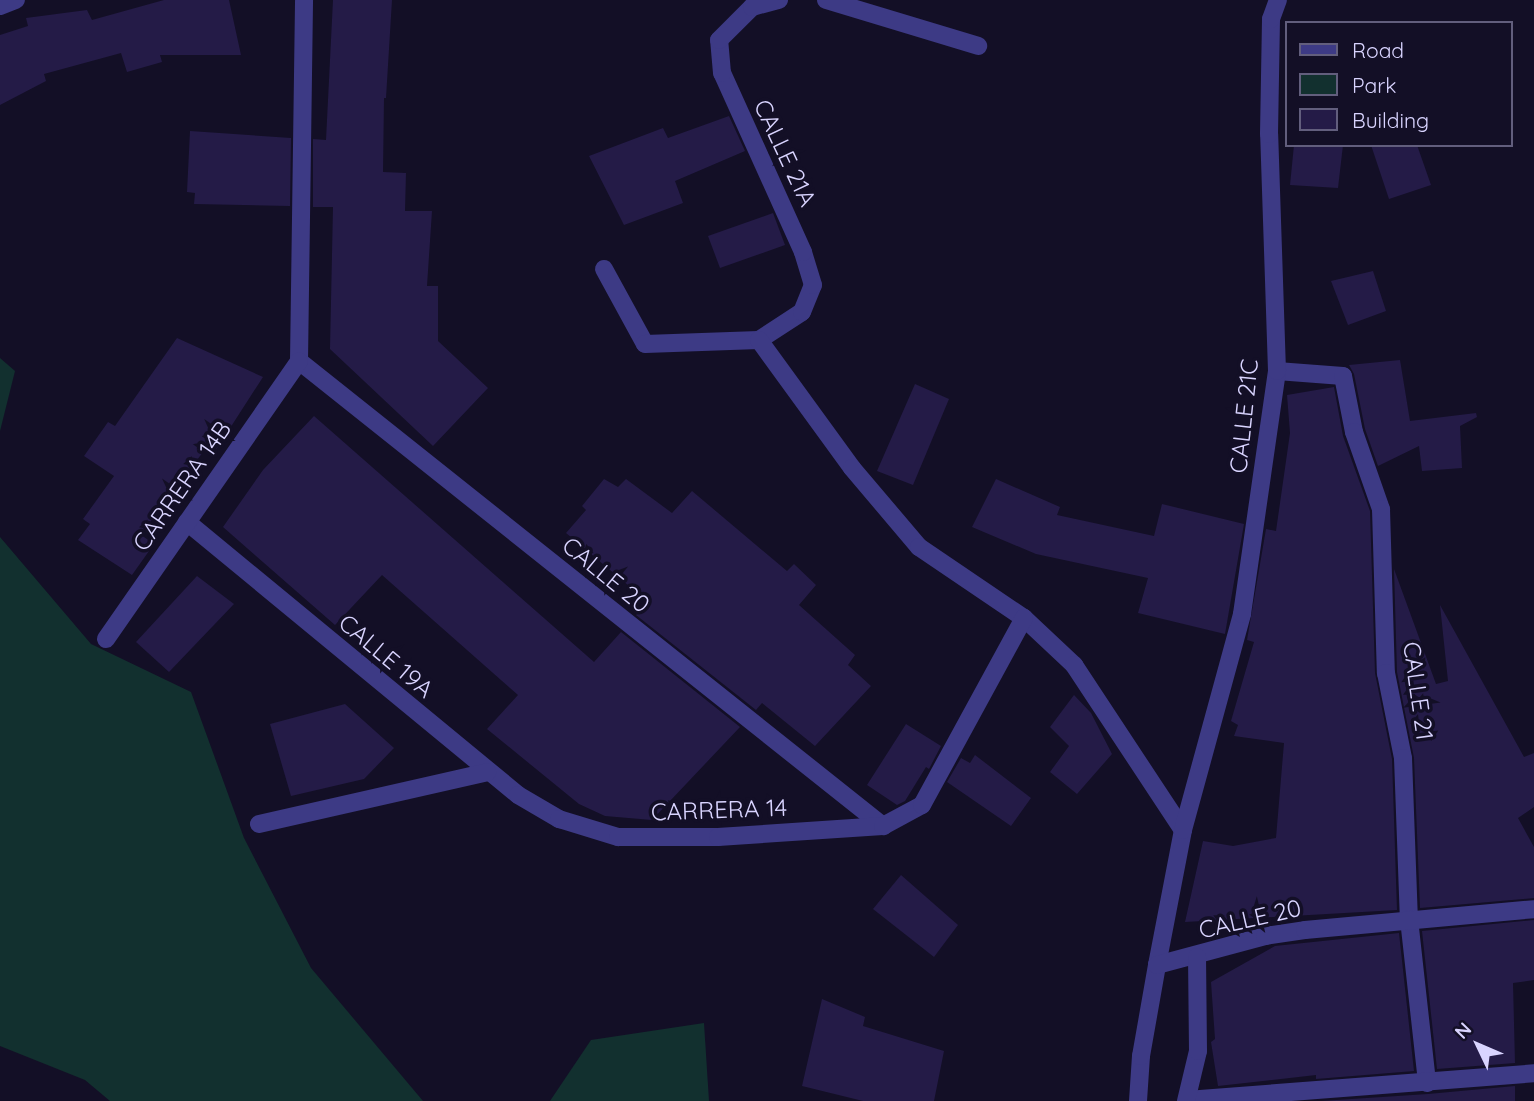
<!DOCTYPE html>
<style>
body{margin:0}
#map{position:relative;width:1534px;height:1101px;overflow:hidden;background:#130f26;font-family:Quicksand,sans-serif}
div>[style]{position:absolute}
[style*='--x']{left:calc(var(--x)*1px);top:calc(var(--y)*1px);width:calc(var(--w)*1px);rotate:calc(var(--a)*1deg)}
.green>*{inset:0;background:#12302f}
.building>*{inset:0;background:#241b47}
.minor>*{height:18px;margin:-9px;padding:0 9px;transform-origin:9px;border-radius:9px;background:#3d3a85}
span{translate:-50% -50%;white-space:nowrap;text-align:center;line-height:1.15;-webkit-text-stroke:7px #130f26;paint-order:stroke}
.street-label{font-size:24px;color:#d9d4ff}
.legend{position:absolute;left:1285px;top:21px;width:228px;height:126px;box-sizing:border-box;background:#130f26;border:2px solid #625e7d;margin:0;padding:9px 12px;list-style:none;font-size:21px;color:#d9d4ff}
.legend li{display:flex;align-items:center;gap:14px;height:35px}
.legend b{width:35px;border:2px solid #625e7d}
.north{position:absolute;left:1443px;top:1010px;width:70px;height:70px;-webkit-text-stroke:5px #130f26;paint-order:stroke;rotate:314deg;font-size:19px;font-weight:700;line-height:28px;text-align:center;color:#d9d4ff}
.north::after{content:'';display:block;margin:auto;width:24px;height:32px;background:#d9d4ff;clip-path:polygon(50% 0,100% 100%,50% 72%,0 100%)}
</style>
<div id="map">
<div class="green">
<div style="clip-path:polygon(0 358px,15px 371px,0 431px)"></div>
<div style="clip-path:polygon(0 537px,91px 644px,191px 692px,244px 838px,311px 968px,423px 1101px,110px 1101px,85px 1080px,0 1046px)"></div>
<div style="clip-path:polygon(704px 1023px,709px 1101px,550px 1101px,591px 1040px)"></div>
</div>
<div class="building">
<div style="clip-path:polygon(164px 0,229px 0,241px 55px,160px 55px,162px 62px,127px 72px,121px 53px,44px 74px,46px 81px,0 105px,0 35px,28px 26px,26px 18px,87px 10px,92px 20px)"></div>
<div style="clip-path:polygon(333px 0,392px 0,386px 98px,384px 98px,383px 172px,406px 173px,405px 211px,432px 211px,427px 286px,438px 286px,438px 341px,488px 388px,433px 446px,330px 349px,333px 207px,313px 207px,313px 139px,326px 140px)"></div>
<div style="clip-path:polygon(729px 116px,745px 151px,675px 181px,683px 203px,624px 225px,589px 156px,663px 128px,668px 138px)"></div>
<div style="clip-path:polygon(190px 131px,291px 138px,290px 206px,194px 204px,195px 193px,187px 192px)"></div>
<div style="clip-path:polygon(1294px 145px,1343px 145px,1338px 188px,1290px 185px)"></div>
<div style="clip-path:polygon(1371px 145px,1417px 145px,1431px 185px,1389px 199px)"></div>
<div style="clip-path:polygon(773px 213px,785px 245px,720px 268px,708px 236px)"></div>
<div style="clip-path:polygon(1373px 271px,1386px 311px,1348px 325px,1331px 281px)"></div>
<div style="clip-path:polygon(177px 338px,263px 377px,214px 453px,206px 448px,141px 535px,154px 544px,132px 575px,78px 540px,90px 524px,83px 519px,114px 476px,84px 456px,108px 422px,115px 426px)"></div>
<div style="clip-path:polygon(1400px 360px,1410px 421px,1476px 413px,1477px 417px,1460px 426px,1462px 468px,1422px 471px,1419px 446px,1378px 466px,1365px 429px,1354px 374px,1349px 365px)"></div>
<div style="clip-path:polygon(915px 384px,949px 399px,913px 485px,877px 471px)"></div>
<div style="clip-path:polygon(1334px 387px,1343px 436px,1370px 511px,1375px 673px,1392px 759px,1397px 910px,1185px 922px,1203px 841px,1233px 846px,1276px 838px,1284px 743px,1234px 736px,1238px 725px,1231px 721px,1254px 642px,1247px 640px,1266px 529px,1276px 531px,1290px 433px,1287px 395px)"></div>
<div style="clip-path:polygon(314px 416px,594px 662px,621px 632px,740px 727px,652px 820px,605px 816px,579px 804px,487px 729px,518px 695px,382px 575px,335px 625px,223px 527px,263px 470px)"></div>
<div style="clip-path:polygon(604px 479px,618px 487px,626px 479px,672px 513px,692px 491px,787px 571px,794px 564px,816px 585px,799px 605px,855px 655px,848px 665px,871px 686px,815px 746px,762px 703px,756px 710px,636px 615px,647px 601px,566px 533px,586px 510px,582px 506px)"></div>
<div style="clip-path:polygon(996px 479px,1060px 507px,1057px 515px,1154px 536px,1162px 504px,1244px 524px,1225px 634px,1138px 613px,1148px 578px,1036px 554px,972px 527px)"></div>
<div style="clip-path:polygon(1394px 569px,1436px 684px,1448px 681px,1440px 605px,1524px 757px,1534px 753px,1534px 807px,1518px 818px,1534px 847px,1534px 898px,1420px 908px,1414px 758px,1397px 672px)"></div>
<div style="clip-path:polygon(197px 576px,234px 604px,169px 672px,136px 642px)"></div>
<div style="clip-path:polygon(1074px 695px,1091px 713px,1112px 754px,1077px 794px,1050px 772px,1069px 746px,1050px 727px)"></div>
<div style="clip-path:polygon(345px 704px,394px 748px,364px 779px,291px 796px,270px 724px)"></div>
<div style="clip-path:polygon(906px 724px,941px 746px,929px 769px,926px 767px,905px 801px,897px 805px,867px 785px)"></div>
<div style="clip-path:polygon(975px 755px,1031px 798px,1011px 826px,947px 782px,961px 758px,970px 763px)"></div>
<div style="clip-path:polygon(901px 875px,958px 925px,934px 957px,873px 909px)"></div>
<div style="clip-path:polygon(1534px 920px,1534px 980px,1513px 983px,1515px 1063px,1437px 1069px,1422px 931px)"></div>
<div style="clip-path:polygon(1399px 933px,1414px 1071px,1316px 1079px,1316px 1075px,1218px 1086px,1211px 1042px,1215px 1039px,1211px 982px,1275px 946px)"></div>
<div style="clip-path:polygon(822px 999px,865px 1017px,863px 1026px,944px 1051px,934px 1101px,863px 1101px,802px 1086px)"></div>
<div style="clip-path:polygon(1515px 1086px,1515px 1101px,1321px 1101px,1428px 1094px)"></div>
</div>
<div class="minor">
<div style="--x:826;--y:0;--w:159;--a:16.8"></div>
<div style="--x:0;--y:6;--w:17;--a:-21"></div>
<div style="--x:604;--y:269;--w:85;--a:61.3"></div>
<div style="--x:645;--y:344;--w:114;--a:-2"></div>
<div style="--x:759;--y:340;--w:51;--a:-33.1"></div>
<div style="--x:802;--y:312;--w:29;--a:-68"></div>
<div style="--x:813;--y:285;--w:34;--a:-107"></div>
<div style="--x:803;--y:252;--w:196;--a:-114.3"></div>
<div style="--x:722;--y:73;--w:33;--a:-95"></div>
<div style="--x:719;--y:40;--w:47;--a:-45"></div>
<div style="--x:752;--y:7;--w:28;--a:-15"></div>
<div style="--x:759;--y:340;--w:158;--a:54"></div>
<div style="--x:852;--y:468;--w:104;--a:49.7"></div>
<div style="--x:919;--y:547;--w:127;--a:34.1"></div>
<div style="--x:1024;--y:618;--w:69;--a:43.2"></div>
<div style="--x:1074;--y:665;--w:198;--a:56.6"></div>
<div style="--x:299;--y:361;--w:747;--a:38.53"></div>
<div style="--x:299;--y:361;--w:361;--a:-89.2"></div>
<div style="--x:1277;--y:371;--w:66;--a:4.3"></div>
<div style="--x:1343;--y:376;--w:57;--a:78.9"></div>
<div style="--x:1354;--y:432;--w:82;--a:70.7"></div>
<div style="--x:1381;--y:509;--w:164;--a:88.3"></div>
<div style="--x:1386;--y:673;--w:87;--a:78.7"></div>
<div style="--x:1403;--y:758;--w:161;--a:87.9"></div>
<div style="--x:1409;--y:919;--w:165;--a:83.7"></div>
<div style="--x:187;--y:522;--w:429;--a:39.5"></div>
<div style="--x:518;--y:795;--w:48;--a:30.3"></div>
<div style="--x:559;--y:819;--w:62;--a:17"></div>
<div style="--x:618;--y:837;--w:100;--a:0"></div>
<div style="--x:718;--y:837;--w:165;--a:-3.8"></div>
<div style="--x:883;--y:826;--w:44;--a:-28.3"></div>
<div style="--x:922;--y:805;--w:213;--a:-61.4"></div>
<div style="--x:106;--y:639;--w:338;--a:-55.2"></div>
<div style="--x:259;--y:824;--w:234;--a:-12.8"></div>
<div style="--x:1157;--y:965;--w:137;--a:-79.1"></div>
<div style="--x:1183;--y:830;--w:224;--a:-74.7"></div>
<div style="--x:1242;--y:614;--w:246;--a:-81.8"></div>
<div style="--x:1277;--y:371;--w:237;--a:-91.9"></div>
<div style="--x:1269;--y:134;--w:115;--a:-89"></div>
<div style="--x:1271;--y:19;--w:20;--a:-70"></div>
<div style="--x:1187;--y:1100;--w:348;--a:-4.4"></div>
<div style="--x:1138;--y:1101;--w:45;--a:-86.2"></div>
<div style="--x:1141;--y:1056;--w:92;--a:-80"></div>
<div style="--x:1157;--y:965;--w:112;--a:-15"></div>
<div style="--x:1265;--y:936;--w:40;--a:-8.5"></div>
<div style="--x:1305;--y:930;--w:230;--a:-5.2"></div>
<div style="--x:1186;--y:1101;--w:51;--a:-76.5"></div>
<div style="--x:1198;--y:1051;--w:94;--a:-90.6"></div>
</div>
<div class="street-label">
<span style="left:785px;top:153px;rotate:65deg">CALLE 21A</span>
<span style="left:1244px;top:416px;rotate:-84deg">CALLE 21C</span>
<span style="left:182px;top:486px;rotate:-55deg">CARRERA 14B</span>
<span style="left:606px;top:575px;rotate:39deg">CALLE 20</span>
<span style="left:386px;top:656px;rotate:40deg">CALLE 19A</span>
<span style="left:1418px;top:691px;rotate:82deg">CALLE 21</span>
<span style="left:719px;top:810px;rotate:-2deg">CARRERA 14</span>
<span style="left:1250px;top:919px;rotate:-13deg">CALLE 20</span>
</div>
<ul class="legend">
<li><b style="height:9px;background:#3d3a85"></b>Road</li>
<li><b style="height:19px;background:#12302f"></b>Park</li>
<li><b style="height:19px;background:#241b47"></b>Building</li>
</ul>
<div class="north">N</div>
</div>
